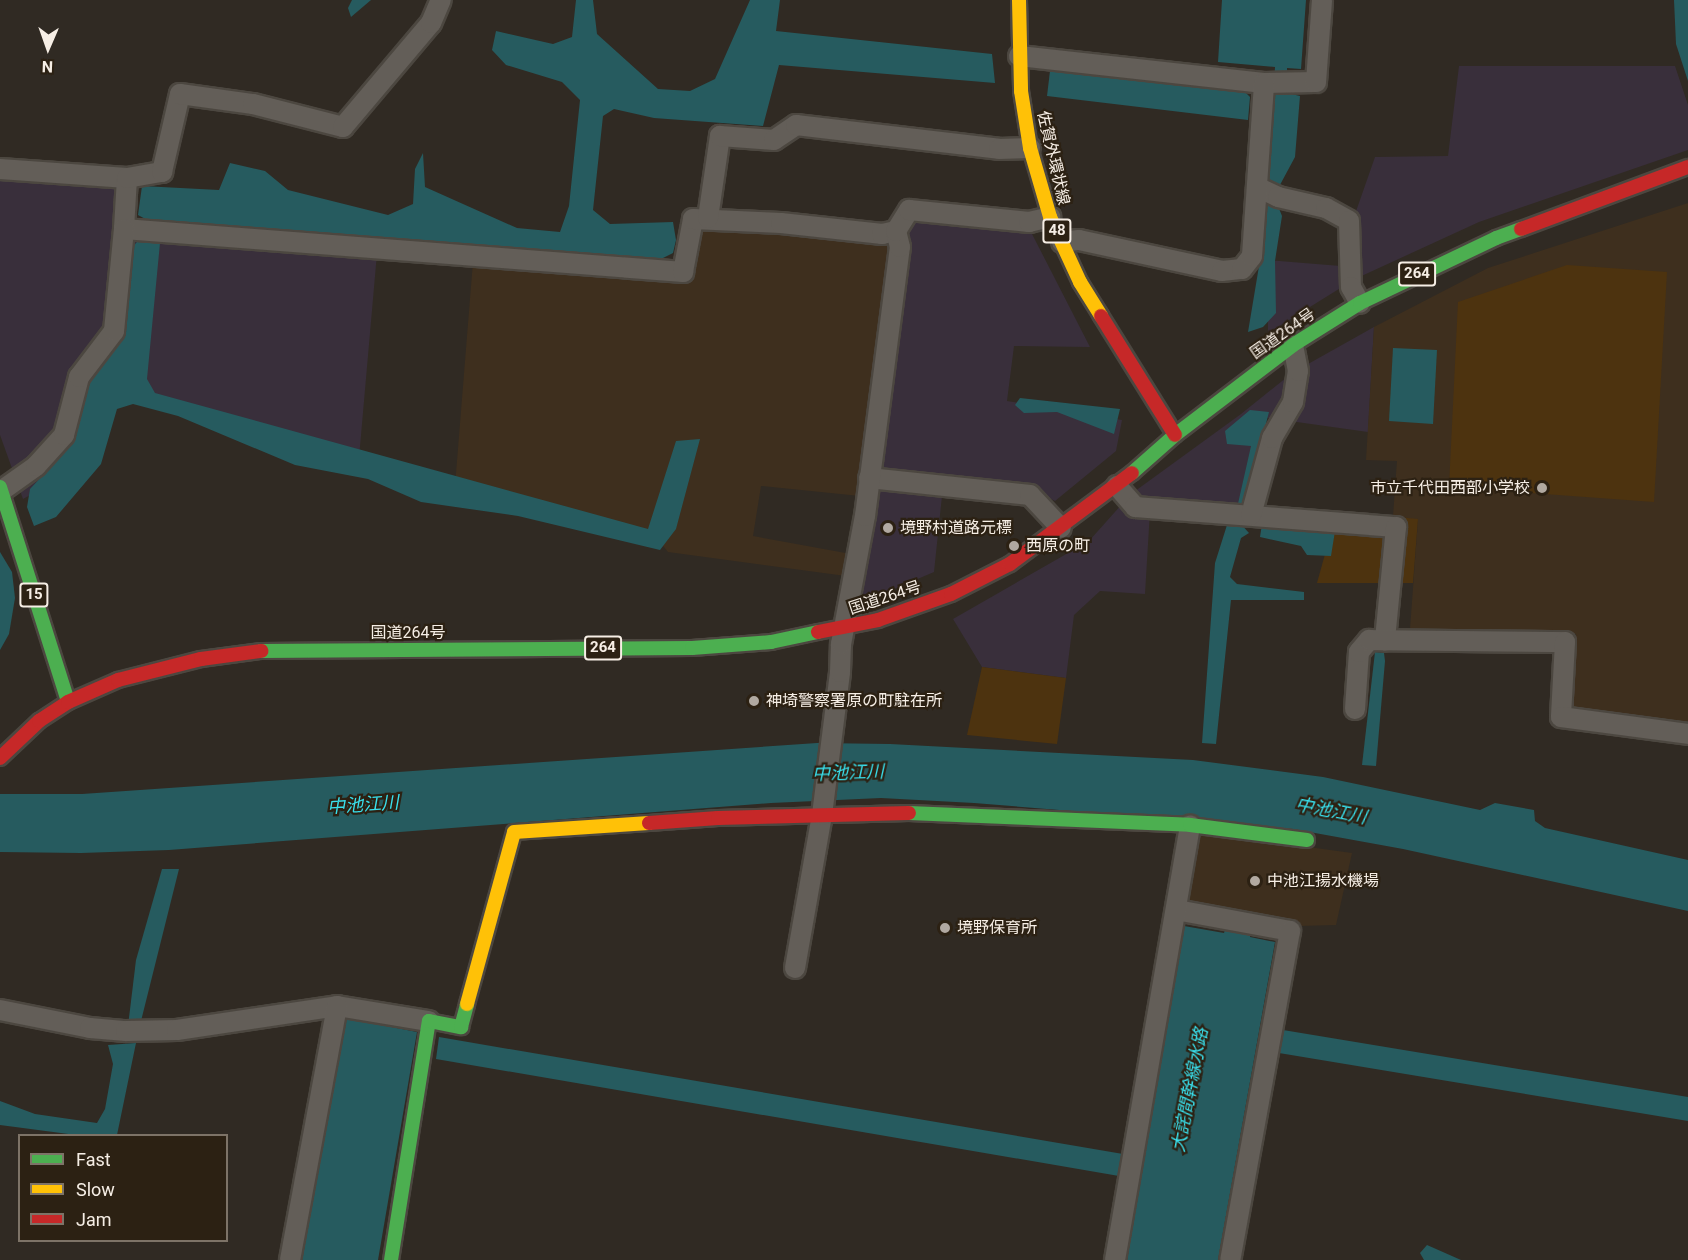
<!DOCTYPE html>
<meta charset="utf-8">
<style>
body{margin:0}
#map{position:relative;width:1688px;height:1260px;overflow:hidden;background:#302a23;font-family:Roboto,"Noto Sans JP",sans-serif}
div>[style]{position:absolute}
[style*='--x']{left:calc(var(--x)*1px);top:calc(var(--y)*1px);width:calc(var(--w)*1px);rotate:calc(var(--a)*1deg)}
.commercial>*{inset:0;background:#392f3b}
.built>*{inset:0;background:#3e2f1e}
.green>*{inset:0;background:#4d330f}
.water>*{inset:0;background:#265b5f}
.roads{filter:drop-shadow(2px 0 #4c4740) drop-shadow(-2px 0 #4c4740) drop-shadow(0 2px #4c4740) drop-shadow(0 -2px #4c4740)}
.street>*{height:20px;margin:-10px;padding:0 10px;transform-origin:10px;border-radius:10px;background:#635e58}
.fast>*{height:14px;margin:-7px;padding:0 7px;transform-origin:7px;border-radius:7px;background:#4caf50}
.slow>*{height:14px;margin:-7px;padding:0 7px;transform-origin:7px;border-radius:7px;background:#ffc107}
.jam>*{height:14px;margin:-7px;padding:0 7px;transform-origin:7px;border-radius:7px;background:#c62828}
.dots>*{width:16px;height:16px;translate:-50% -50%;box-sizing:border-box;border:3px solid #2c2113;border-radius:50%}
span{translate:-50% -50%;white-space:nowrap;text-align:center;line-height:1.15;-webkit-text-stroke:4.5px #2c2113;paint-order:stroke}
.shield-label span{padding:2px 4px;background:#2c2113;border:2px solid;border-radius:4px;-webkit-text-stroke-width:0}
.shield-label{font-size:15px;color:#f6eee5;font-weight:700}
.street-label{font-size:16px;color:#f6eee5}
.poi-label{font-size:16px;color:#f6eee5}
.right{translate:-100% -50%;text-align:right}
.left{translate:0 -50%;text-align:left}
.water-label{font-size:18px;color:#39e0ed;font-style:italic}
.legend{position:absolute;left:18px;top:1134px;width:210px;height:108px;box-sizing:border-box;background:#2c2113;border:2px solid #7d7367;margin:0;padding:8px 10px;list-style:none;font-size:18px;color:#f6eee5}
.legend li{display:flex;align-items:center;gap:12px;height:30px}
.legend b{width:30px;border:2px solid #7d7367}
.north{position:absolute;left:18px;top:18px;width:60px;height:60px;-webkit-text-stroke:4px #2c2113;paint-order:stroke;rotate:182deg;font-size:16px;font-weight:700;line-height:24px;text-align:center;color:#f6eee5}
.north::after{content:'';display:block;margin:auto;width:21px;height:27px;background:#f6eee5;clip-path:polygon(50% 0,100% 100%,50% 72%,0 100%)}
</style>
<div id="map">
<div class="commercial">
<div style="clip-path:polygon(1459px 66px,1675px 66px,1688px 105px,1688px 150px,1479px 222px,1355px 279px,1268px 333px,1268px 260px,1353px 267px,1354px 217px,1375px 157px,1448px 156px)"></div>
<div style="clip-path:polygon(0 159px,135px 169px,132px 222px,378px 242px,359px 458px,109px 388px,83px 466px,23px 499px,0 435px)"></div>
<div style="clip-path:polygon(907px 216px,1031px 232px,1090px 347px,1014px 346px,1007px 401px,1122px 420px,1116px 451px,1055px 501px,1024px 485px,944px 477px,934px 572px,894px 589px,841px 605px)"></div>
<div style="clip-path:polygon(1374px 327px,1368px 432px,1262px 417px,1236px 521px,1150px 511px,1145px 594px,1100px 591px,1074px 615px,1066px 678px,982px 667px,953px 619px,1089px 541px,1131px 494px,1241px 414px,1292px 373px)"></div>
</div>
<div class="built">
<div style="clip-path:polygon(1688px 203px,1688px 726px,1571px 712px,1576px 634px,1410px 629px,1418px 520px,1393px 516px,1397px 461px,1366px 460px,1374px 327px,1488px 268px)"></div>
<div style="clip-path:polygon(700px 228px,892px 242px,860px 496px,761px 486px,753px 536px,851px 554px,846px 576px,668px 552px,654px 535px,455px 486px,474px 249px,692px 265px)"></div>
<div style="clip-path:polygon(1199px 832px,1352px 853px,1336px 925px,1298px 926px,1186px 905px)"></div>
</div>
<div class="green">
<div style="clip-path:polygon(1567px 265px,1667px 272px,1654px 502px,1449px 487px,1458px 302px)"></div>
<div style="clip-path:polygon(1337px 511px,1418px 519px,1413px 583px,1317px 583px)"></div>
<div style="clip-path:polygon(982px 667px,1066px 678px,1057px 744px,967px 735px)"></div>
</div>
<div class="water">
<div style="clip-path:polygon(352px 0,371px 0,351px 17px,348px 8px)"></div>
<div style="clip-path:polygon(576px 0,593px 0,597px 34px,658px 89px,690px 91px,715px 79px,750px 0,780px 0,776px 31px,992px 54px,995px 83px,779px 65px,763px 126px,654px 118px,614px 109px,603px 116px,593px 210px,610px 224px,673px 222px,676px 240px,673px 253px,661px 259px,149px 221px,138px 215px,142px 186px,219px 190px,230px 163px,265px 171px,288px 190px,388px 215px,413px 204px,415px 169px,423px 153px,425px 187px,517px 228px,560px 232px,569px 206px,580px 100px,562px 82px,506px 65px,492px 50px,496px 31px,553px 44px,572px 37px)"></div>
<div style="clip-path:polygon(1222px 0,1306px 0,1301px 69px,1287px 68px,1287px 93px,1300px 96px,1295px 157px,1274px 196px,1282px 216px,1275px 261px,1276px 313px,1263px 327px,1248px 332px,1259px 266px,1264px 178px,1270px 154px,1275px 67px,1218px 62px)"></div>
<div style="clip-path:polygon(1674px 0,1688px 0,1688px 81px,1676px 44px)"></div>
<div style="clip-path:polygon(1050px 71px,1243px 90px,1250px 97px,1248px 120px,1047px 96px)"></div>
<div style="clip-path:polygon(137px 242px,160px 243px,147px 379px,155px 393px,648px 529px,676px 441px,700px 439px,676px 529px,660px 550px,518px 516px,421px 502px,368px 479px,295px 465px,178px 416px,133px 404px,117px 409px,101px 464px,56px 517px,34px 526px,27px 507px,30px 489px,59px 458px,72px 434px,130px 250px)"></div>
<div style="clip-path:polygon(1393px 348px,1437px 350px,1433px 424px,1389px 421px)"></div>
<div style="clip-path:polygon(1020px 398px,1120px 409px,1114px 434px,1057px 412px,1024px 413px,1015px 405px)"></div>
<div style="clip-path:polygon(1250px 410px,1269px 412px,1244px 509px,1237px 508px,1251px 446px,1227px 444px,1225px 431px)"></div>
<div style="clip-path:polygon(1239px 522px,1249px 533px,1241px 538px,1230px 577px,1237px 584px,1304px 592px,1304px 600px,1231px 600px,1216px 744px,1202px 743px,1215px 563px,1227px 525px)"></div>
<div style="clip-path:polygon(1262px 524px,1335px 531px,1331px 556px,1307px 555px,1301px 546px,1260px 537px)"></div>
<div style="clip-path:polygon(0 552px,12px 572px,15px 598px,9px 634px,0 650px)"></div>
<div style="clip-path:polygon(1375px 652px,1384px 653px,1385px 661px,1376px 766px,1362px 765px)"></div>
<div style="clip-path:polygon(817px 743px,890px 744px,1193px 760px,1323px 777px,1480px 810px,1495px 803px,1534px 810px,1535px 821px,1545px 828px,1688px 860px,1688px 911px,1403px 849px,1293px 829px,974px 803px,881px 798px,771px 803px,169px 850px,81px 853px,0 852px,0 794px,82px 794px)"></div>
<div style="clip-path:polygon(162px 869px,179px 869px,140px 1025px,128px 1026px,136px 960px)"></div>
<div style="clip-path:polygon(1227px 923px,1251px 928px,1250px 937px,1275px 942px,1218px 1260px,1127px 1260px,1184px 926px,1224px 933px)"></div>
<div style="clip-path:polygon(346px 1018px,417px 1032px,378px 1260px,302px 1260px)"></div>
<div style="clip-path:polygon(1283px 1030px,1688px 1097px,1688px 1121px,1279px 1053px)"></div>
<div style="clip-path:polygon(439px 1037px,1123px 1154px,1119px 1176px,436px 1059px)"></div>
<div style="clip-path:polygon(136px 1043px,117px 1135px,76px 1135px,0 1125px,0 1101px,35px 1114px,97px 1123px,105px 1109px,113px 1064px,108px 1045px)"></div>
<div style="clip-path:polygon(1427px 1245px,1461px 1260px,1424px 1260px,1420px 1253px)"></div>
</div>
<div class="roads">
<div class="street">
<div style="--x:1019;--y:56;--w:246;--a:6.3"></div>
<div style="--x:1264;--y:83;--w:52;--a:-1.1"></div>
<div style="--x:1316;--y:82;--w:82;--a:-85.8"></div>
<div style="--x:0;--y:169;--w:127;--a:4.1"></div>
<div style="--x:127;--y:178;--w:51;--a:93.4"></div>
<div style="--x:124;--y:229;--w:561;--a:4.4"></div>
<div style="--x:683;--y:272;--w:54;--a:-79.3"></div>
<div style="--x:693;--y:219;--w:88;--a:2.6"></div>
<div style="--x:781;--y:223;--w:102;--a:6.2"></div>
<div style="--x:882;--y:234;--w:14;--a:-12"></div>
<div style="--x:127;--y:178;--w:36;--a:-10"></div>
<div style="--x:162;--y:172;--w:80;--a:-77"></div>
<div style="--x:180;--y:94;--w:74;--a:7.8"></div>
<div style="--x:253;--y:104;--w:93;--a:14.3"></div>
<div style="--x:343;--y:127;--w:136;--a:-49.8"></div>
<div style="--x:431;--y:23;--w:25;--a:-67"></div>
<div style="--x:1257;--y:187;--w:23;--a:25"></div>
<div style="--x:1278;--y:197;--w:49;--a:12.9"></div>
<div style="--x:1326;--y:208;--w:26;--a:29"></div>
<div style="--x:1349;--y:221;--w:66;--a:88.3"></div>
<div style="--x:1351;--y:287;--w:18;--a:61"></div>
<div style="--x:708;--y:218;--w:83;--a:-81.7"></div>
<div style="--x:720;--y:136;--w:54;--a:4.2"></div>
<div style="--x:774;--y:140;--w:27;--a:-34"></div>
<div style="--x:796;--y:125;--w:204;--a:6.7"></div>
<div style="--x:999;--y:149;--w:31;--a:-2"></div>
<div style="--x:1062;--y:242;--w:17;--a:-7"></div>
<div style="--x:1079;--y:240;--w:146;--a:12.2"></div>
<div style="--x:1222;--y:271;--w:20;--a:-6"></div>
<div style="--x:1242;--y:269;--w:16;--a:-52"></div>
<div style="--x:1252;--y:256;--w:173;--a:-86"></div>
<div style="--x:869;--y:478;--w:162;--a:6"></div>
<div style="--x:1030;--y:495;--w:45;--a:46.8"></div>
<div style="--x:1117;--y:486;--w:28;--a:49"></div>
<div style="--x:1135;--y:507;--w:262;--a:4.4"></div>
<div style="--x:1396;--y:527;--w:114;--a:95.6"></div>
<div style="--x:1;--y:491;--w:43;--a:-35.5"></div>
<div style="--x:36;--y:466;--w:42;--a:-47.9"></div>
<div style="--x:64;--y:435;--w:60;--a:-75.5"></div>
<div style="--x:79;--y:377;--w:58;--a:-52.7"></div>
<div style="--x:114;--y:331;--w:102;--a:-84.4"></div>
<div style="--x:1251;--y:515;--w:80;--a:-74.7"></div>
<div style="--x:1272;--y:438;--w:42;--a:-59.7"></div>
<div style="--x:1293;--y:402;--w:31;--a:-81"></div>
<div style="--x:1298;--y:371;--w:26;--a:-101"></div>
<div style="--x:1355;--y:709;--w:57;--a:-86"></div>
<div style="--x:1359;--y:652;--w:16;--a:-50"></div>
<div style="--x:1369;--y:640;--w:196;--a:0.6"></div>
<div style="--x:1565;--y:642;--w:75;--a:93.1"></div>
<div style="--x:1561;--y:717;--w:128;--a:7.6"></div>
<div style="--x:1176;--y:910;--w:116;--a:10.4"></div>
<div style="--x:1290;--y:931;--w:334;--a:100.3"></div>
<div style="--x:795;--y:968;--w:155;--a:-80"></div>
<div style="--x:822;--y:815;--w:144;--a:-82.8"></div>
<div style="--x:840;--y:672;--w:28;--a:-88"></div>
<div style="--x:841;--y:644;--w:130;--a:-79.4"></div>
<div style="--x:865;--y:516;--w:271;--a:-82.6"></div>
<div style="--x:900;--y:247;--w:16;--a:-104"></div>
<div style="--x:896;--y:231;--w:25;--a:-58"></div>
<div style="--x:909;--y:210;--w:121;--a:5.7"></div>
<div style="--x:1029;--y:222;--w:22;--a:-13"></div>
<div style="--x:0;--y:1010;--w:92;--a:11.3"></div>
<div style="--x:90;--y:1028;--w:36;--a:5"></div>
<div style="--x:126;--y:1031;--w:51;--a:-1.1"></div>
<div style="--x:177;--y:1030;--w:162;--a:-8.5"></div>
<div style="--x:337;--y:1006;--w:93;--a:9.3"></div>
<div style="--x:290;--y:1260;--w:258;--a:-79.5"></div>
<div style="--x:1115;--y:1260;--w:441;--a:-80.2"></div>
</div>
<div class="fast">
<div style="--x:1132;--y:473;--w:57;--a:-41.5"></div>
<div style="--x:1175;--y:435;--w:148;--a:-37.3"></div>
<div style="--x:1293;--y:345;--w:79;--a:-32.1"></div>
<div style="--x:1360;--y:303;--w:151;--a:-25.5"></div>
<div style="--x:1496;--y:238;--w:27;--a:-20"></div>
<div style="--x:0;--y:487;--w:225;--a:72.4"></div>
<div style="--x:261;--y:651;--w:431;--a:-0.4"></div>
<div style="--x:692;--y:648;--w:79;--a:-4.3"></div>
<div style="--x:771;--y:642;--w:48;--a:-12"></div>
<div style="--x:909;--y:813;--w:281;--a:2.4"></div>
<div style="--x:1190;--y:825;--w:118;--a:7.3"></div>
<div style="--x:391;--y:1260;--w:242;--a:-81"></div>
<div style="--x:429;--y:1021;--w:33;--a:11"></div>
<div style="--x:461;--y:1027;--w:24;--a:-75"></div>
</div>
<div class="slow">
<div style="--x:1019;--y:0;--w:91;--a:88.7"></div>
<div style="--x:1021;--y:91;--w:58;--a:81"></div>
<div style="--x:1030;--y:148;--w:72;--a:73.8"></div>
<div style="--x:1050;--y:217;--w:72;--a:65.2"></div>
<div style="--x:1080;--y:282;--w:40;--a:58"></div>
<div style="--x:467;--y:1004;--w:178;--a:-74.7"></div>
<div style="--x:514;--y:832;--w:135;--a:-3.8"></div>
</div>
<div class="jam">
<div style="--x:1521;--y:229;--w:178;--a:-20.4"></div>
<div style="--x:1101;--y:316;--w:140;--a:58.1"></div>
<div style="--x:818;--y:632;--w:61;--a:-11.3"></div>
<div style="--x:878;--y:620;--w:77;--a:-19.6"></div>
<div style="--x:951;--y:594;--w:66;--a:-27"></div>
<div style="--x:1010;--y:564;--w:152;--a:-36.7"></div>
<div style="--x:0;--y:758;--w:54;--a:-43.5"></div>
<div style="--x:39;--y:721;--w:35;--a:-33"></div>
<div style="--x:68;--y:702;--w:55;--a:-23.7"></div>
<div style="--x:118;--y:680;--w:86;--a:-14.2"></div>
<div style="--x:201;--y:659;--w:61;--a:-7.6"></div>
<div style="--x:649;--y:823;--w:69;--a:-4.1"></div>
<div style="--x:718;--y:818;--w:191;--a:-1.5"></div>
</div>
</div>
<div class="dots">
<div style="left:1542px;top:488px;background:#b1a9a1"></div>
<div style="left:888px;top:528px;background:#b1a9a1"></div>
<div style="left:1014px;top:546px;background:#b1a9a1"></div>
<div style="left:754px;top:701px;background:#b1a9a1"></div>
<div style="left:1255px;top:881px;background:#b1a9a1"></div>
<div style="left:945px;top:928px;background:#b1a9a1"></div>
</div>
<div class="shield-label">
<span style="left:1057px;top:231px">48</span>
<span style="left:1417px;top:274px">264</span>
<span style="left:34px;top:595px">15</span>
<span style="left:603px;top:648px">264</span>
</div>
<div class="street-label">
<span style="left:1053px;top:158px;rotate:77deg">佐賀外環状線</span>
<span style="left:1283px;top:334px;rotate:-35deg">国道264号</span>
<span style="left:885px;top:598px;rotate:-18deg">国道264号</span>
<span style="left:408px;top:633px">国道264号</span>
</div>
<div class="poi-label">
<span class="right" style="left:1530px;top:488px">市立千代田西部小学校</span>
<span class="left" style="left:900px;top:528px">境野村道路元標</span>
<span class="left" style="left:1026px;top:546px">西原の町</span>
<span class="left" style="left:766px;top:701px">神埼警察署原の町駐在所</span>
<span class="left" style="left:1267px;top:881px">中池江揚水機場</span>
<span class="left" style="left:957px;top:928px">境野保育所</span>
</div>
<div class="water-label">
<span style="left:848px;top:773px;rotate:-2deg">中池江川</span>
<span style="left:363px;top:805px;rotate:-4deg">中池江川</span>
<span style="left:1331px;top:811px;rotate:11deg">中池江川</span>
<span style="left:1190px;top:1090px;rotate:-79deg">大詫間幹線水路</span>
</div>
<ul class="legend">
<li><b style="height:8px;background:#4caf50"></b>Fast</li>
<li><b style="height:8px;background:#ffc107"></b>Slow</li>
<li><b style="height:8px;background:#c62828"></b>Jam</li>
</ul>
<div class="north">N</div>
</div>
